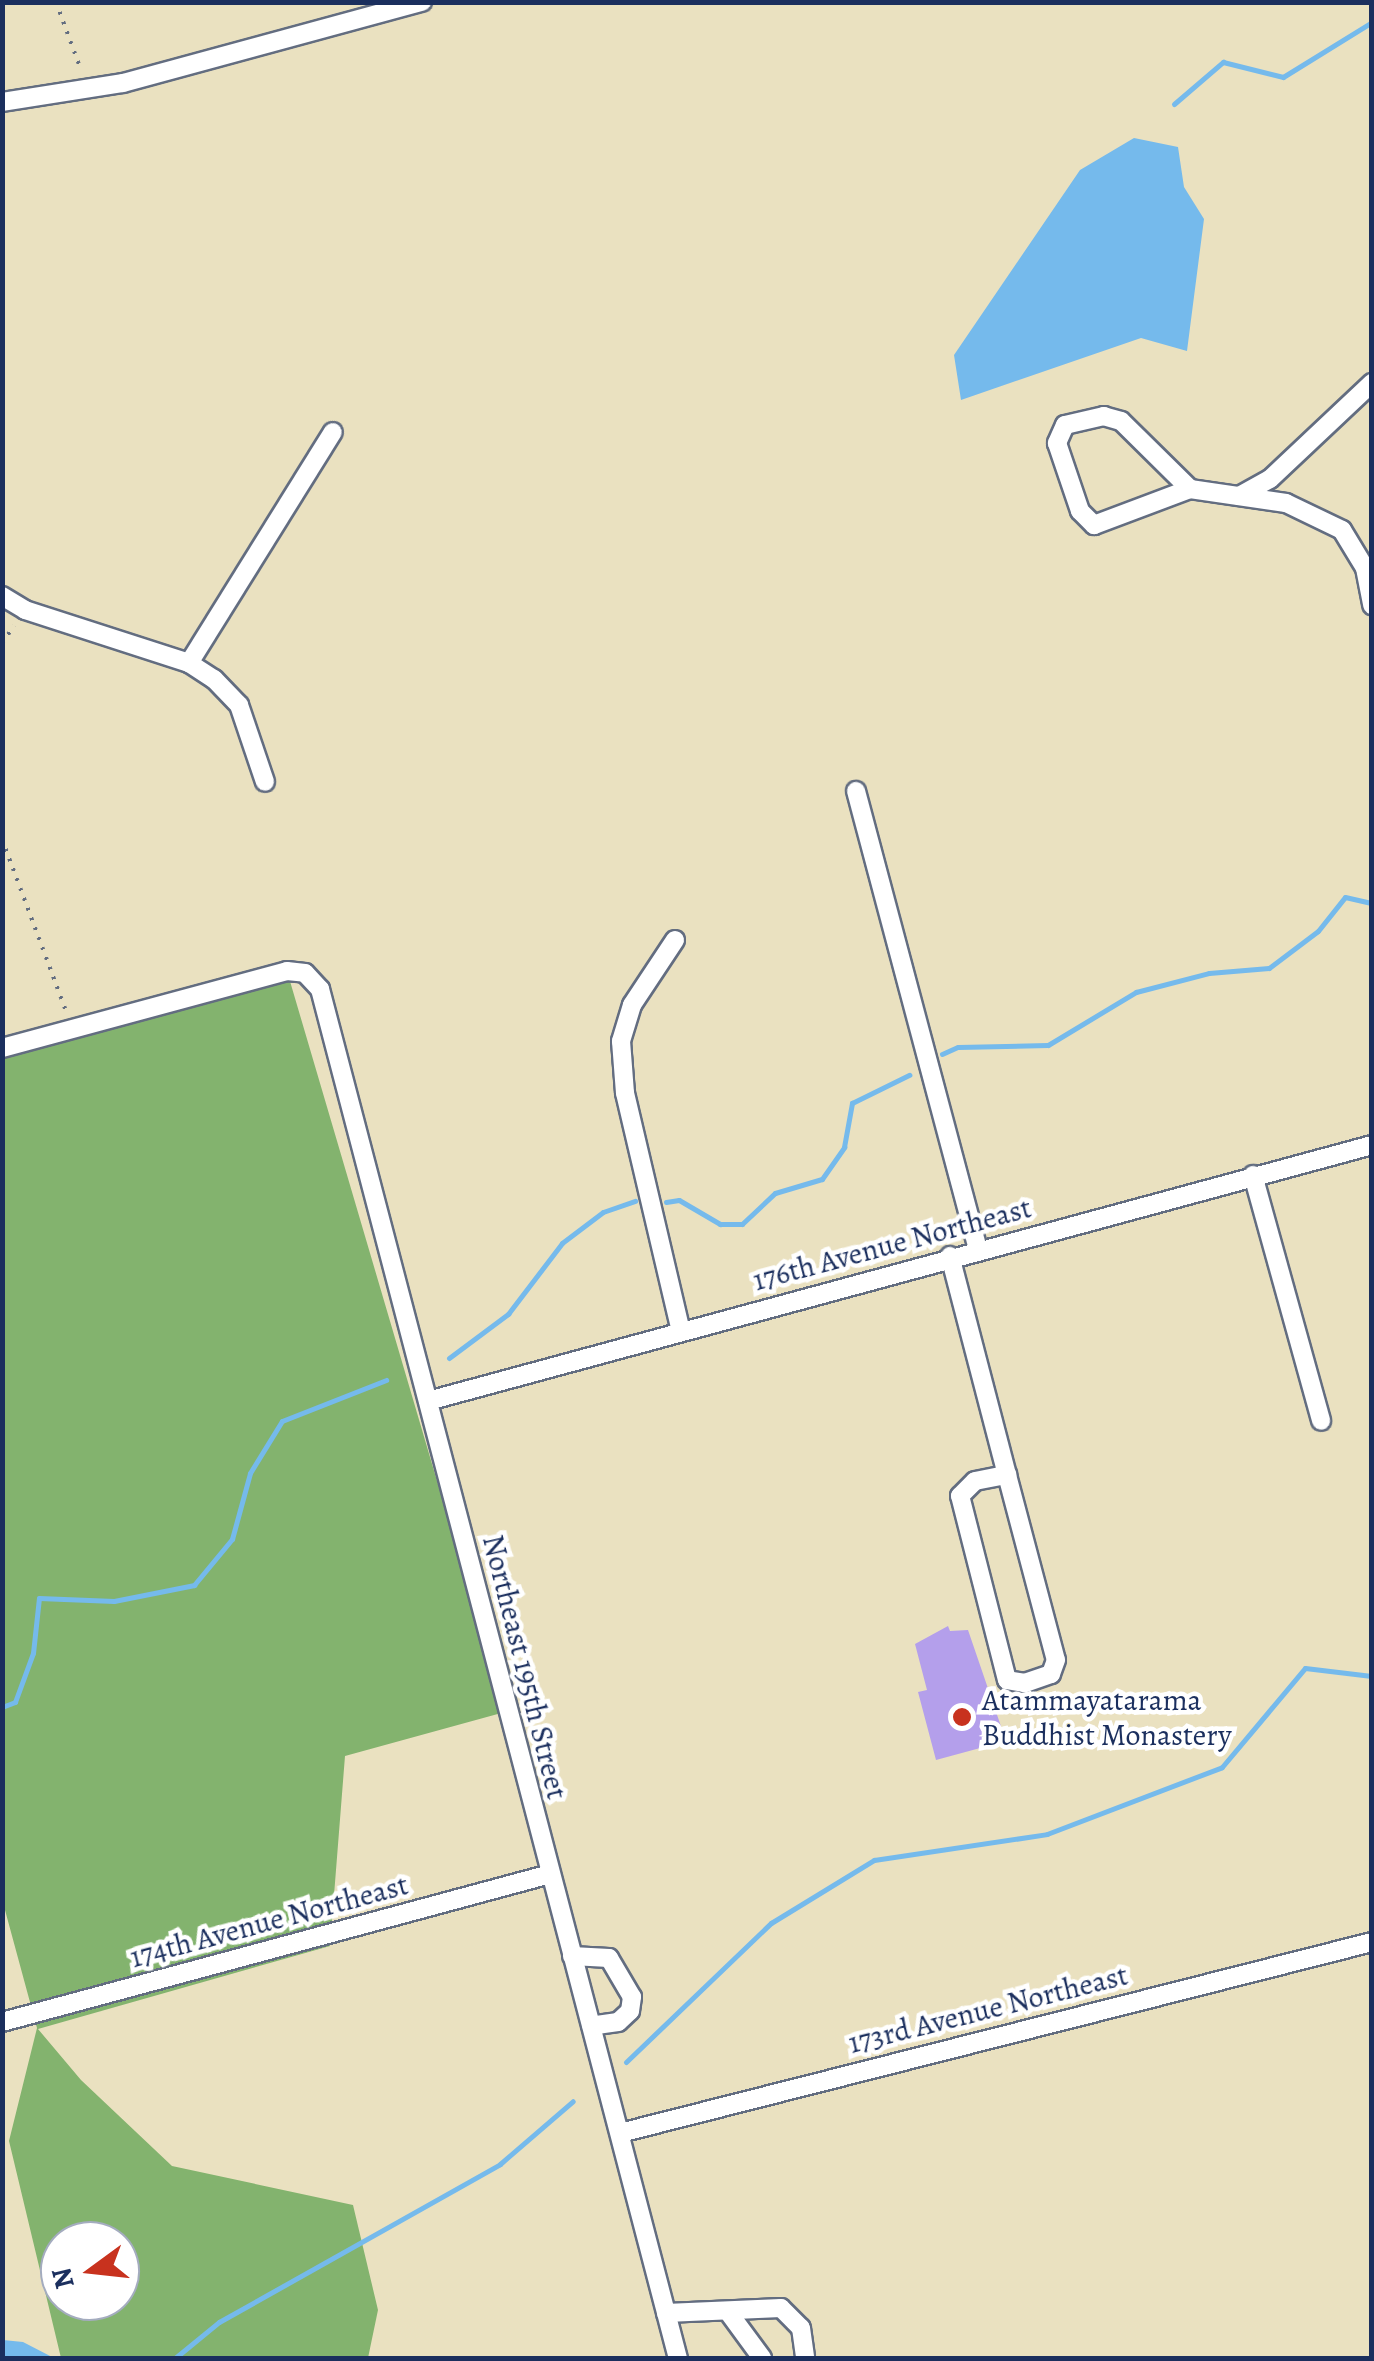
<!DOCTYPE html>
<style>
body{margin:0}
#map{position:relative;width:1374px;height:2361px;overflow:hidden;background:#eae1c0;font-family:Alegreya,serif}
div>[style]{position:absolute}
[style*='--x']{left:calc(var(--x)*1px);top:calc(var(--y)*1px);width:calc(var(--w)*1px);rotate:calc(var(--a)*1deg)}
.forest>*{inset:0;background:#83b36e}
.water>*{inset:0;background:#75baec}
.stream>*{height:5px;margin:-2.5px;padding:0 2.5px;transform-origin:2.5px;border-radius:2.5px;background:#75baec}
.building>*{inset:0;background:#b49feb}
.path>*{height:4px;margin-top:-2px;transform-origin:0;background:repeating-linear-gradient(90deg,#636d80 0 2.5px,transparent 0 10.5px)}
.roads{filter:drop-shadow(2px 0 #636d80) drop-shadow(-2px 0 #636d80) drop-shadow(0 2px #636d80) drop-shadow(0 -2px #636d80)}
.minor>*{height:18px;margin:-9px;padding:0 9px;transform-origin:9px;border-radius:9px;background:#fff}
.dots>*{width:28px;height:28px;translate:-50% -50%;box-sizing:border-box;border:5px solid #fff;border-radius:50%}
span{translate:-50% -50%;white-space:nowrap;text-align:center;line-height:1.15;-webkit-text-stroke:9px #fff;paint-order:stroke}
.street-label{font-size:30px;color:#1b2f5e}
.poi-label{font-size:30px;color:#1b2f5e}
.left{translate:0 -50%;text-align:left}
.frame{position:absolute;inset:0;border:5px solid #1b2f5e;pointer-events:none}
.north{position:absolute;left:40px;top:2221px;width:100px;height:100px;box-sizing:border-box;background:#fff;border:2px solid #a4acbf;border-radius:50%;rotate:255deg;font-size:28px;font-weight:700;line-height:40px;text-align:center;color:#1b2f5e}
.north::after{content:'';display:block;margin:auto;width:35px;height:45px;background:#c8321e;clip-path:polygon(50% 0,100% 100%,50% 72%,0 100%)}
</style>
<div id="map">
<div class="forest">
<div style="clip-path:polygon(evenodd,287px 971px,505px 1712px,345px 1756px,330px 1946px,38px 2029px,81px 2080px,172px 2166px,353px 2205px,378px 2310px,368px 2358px,61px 2358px,9px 2141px,37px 2028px,2px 1899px,2px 1048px,287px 971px,60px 2241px,120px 2241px,120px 2301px,60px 2301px,60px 2241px)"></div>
</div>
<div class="water">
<div style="clip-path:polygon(1134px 138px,1178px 147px,1184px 187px,1204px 219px,1187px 351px,1141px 338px,961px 400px,954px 355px,1080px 170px)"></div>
<div style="clip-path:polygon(3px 2340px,23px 2342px,54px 2358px,3px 2358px)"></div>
</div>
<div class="stream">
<div style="--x:1174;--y:104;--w:65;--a:-40.6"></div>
<div style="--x:1223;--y:62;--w:62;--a:14"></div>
<div style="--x:1283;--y:77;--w:105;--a:-31.7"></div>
<div style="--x:942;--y:1054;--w:17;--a:-24"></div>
<div style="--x:958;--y:1047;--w:90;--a:-1.3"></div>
<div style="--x:1048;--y:1045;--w:103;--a:-31.1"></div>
<div style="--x:1136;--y:992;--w:75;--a:-14.6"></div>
<div style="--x:1209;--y:973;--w:60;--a:-4.8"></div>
<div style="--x:1269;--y:968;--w:61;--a:-37.1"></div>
<div style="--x:1318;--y:931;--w:43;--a:-51.5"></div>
<div style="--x:1345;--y:897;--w:28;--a:13"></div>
<div style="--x:666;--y:1202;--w:13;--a:-9"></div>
<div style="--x:679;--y:1200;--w:48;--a:30.3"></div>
<div style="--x:720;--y:1224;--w:22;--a:0"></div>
<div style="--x:742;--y:1224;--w:45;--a:-43.2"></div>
<div style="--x:775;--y:1193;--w:49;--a:-16.6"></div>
<div style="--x:822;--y:1179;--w:39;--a:-55"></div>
<div style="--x:844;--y:1147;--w:45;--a:-79.7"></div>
<div style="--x:852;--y:1103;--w:64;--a:-26.2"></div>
<div style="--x:449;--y:1358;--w:74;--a:-36.7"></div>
<div style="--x:508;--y:1314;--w:89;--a:-52.7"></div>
<div style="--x:562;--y:1243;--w:51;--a:-37.1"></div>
<div style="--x:603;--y:1212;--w:34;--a:-19"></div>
<div style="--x:2;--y:1707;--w:14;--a:-21"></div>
<div style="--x:15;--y:1702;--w:52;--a:-69.8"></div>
<div style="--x:33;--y:1653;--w:55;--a:-83.8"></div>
<div style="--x:39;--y:1598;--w:75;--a:2.3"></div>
<div style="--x:114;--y:1601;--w:82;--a:-11.3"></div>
<div style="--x:194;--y:1585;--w:60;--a:-50.4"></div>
<div style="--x:232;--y:1539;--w:68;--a:-74.7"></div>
<div style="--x:250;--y:1473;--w:61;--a:-58.4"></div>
<div style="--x:282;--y:1421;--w:112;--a:-21.5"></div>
<div style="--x:626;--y:2062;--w:201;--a:-43.8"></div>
<div style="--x:771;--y:1923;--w:121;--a:-31.5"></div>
<div style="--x:874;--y:1860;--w:175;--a:-8.5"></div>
<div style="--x:1047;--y:1834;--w:187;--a:-20.9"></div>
<div style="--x:1222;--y:1767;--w:129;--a:-50"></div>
<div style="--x:1305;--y:1668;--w:67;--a:6.8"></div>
<div style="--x:175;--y:2358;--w:57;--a:-39.3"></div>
<div style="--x:219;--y:2322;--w:322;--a:-29.3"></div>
<div style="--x:500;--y:2164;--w:96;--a:-40.8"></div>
</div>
<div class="building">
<div style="clip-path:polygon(948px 1626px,950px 1631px,968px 1630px,1006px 1741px,936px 1760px,918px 1692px,927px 1690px,915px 1644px)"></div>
</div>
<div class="path">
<div style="--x:56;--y:2;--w:72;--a:69.8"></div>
<div style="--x:2;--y:643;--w:21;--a:-55"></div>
<div style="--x:2;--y:839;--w:187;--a:69.6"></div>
</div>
<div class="roads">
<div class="minor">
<div style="--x:2;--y:102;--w:122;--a:-8.9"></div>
<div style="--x:123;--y:83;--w:310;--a:-15.2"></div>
<div style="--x:1190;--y:489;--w:97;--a:-135.4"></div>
<div style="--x:1121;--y:421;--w:18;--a:-164"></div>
<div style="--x:1104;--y:416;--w:40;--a:167"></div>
<div style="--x:1065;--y:425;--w:20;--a:114"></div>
<div style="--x:1057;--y:443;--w:72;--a:71.3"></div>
<div style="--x:1080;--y:511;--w:20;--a:45"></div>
<div style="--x:1094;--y:525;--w:103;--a:-20.6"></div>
<div style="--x:1190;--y:489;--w:97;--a:8.3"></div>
<div style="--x:1286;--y:503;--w:62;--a:25.7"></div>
<div style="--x:1342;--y:530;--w:44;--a:58.8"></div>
<div style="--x:1365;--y:568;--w:38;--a:79"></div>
<div style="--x:1239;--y:496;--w:35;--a:-29"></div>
<div style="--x:1270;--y:479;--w:140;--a:-43.3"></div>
<div style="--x:2;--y:596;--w:27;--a:31"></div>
<div style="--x:25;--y:610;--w:172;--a:17.9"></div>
<div style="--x:189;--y:663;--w:30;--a:33"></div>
<div style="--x:214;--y:679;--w:36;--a:46"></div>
<div style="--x:239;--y:705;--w:81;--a:71.3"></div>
<div style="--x:189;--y:663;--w:272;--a:-58.1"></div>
<div style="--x:856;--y:791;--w:474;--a:75.1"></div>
<div style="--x:675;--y:940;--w:78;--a:123.5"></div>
<div style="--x:632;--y:1005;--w:38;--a:107"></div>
<div style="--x:621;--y:1041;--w:52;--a:85.6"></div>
<div style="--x:625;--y:1093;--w:244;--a:76.8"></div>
<div style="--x:2;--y:1048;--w:295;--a:-15.1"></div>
<div style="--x:287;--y:971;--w:18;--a:6"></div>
<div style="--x:305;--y:973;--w:22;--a:47"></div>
<div style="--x:320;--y:989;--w:1415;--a:75.35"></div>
<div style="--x:1253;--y:1175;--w:255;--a:74.5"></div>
<div style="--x:950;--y:1256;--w:226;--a:75.4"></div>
<div style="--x:1007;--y:1475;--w:191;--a:75.2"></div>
<div style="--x:1056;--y:1660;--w:15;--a:110"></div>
<div style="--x:1051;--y:1674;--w:28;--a:161"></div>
<div style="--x:1025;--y:1683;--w:18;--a:-171"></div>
<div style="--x:1007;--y:1680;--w:190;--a:-104.3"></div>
<div style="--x:960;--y:1496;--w:21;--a:-45"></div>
<div style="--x:975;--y:1481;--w:33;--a:-11"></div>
<div style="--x:428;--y:1401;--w:978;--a:-15.17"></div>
<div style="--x:572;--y:1956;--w:37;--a:3"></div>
<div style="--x:609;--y:1958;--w:45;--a:59.5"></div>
<div style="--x:632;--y:1997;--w:14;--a:98"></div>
<div style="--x:630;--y:2011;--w:16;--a:137"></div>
<div style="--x:618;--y:2022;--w:27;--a:172"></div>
<div style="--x:2;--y:2022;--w:568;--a:-15.11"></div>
<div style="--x:620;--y:2133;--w:776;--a:-14.25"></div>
<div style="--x:666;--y:2313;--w:115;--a:-2.5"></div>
<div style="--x:781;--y:2308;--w:28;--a:45"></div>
<div style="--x:801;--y:2328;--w:30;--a:82"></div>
<div style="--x:729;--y:2313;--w:56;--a:53.7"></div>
</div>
</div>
<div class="dots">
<div style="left:962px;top:1717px;background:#c8321e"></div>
</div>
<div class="street-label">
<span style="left:892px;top:1244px;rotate:-15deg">176th Avenue Northeast</span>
<span style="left:525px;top:1667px;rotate:76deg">Northeast 195th Street</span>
<span style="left:269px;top:1921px;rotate:-15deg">174th Avenue Northeast</span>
<span style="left:988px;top:2009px;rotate:-14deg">173rd Avenue Northeast</span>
</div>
<div class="poi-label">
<span class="left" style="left:982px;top:1717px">Atammayatarama<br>Buddhist Monastery</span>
</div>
<div class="frame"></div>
<div class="north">N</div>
</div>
